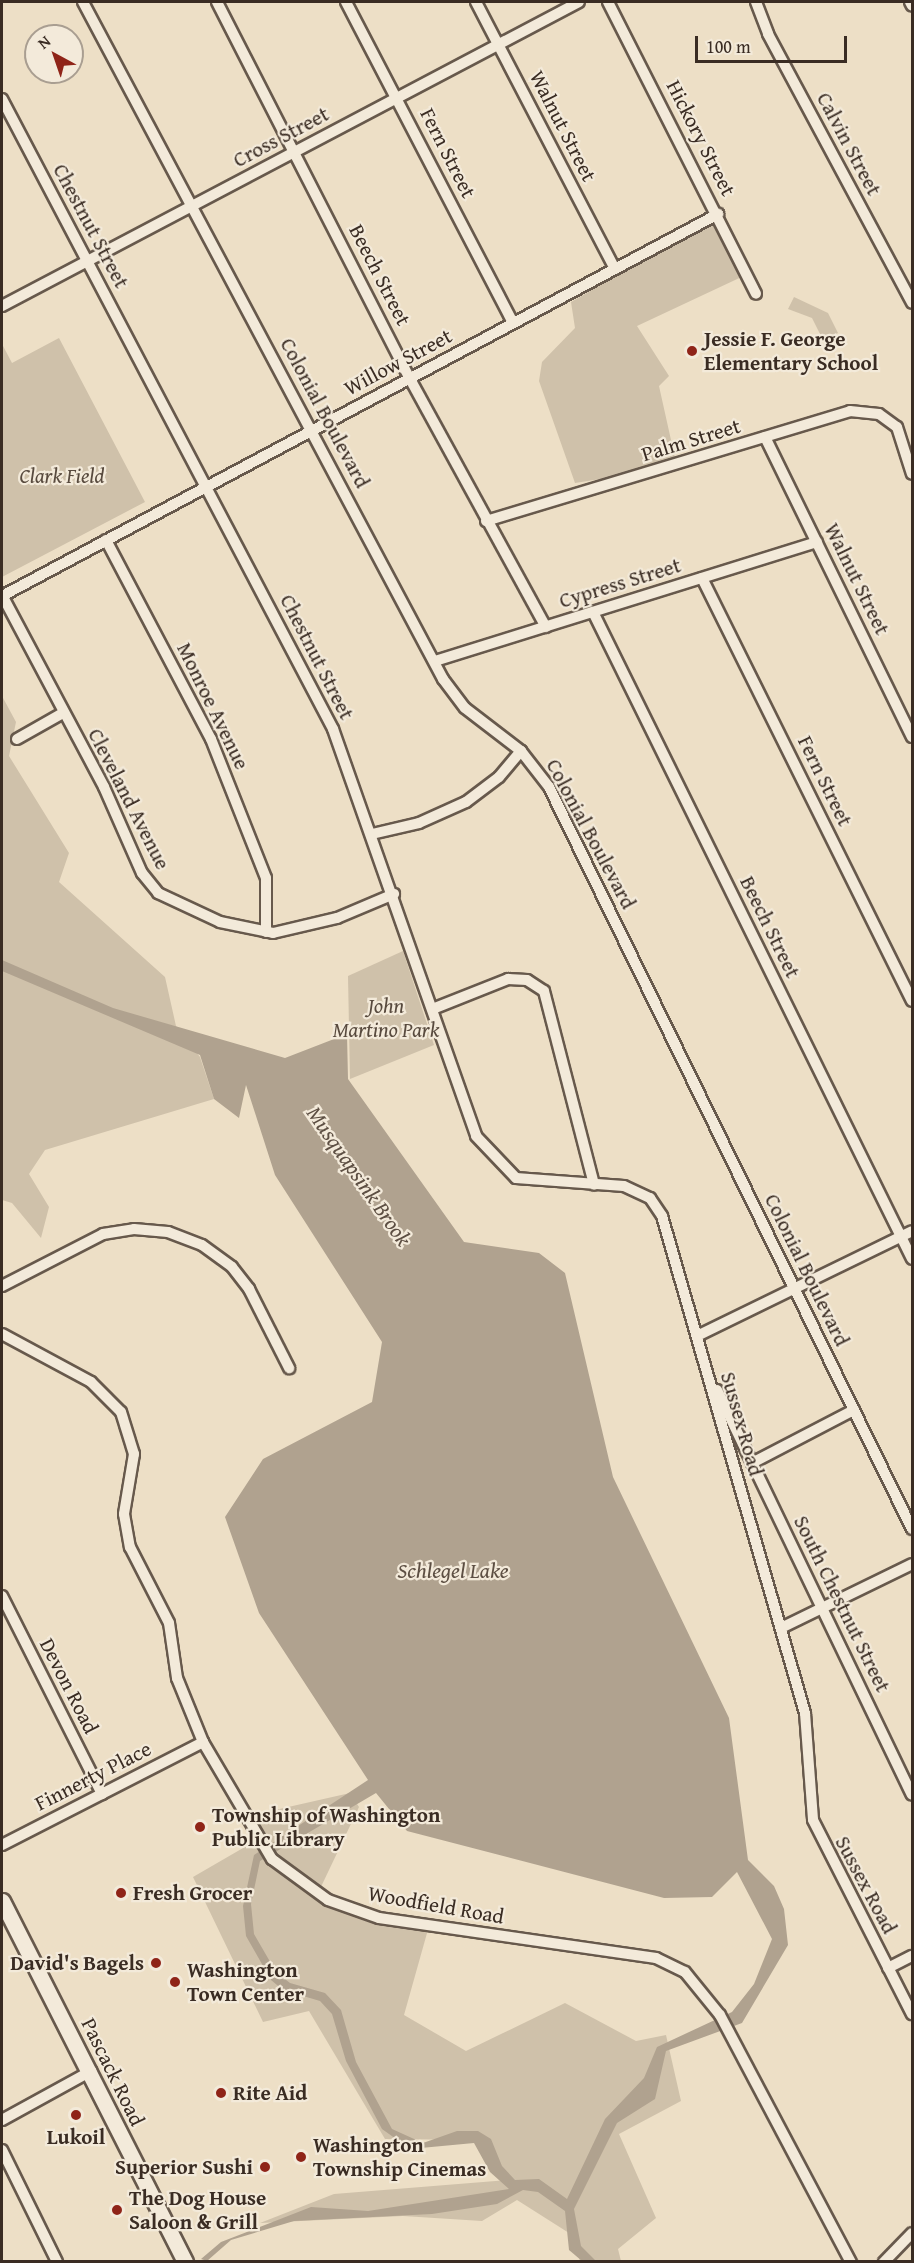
<!DOCTYPE html>
<style>
body{margin:0}
#map{position:relative;width:914px;height:2263px;overflow:hidden;background:#eddfc6;font-family:"Gentium Book Plus",serif}
div>[style]{position:absolute}
[style*='--x']{left:calc(var(--x)*1px);top:calc(var(--y)*1px);width:calc(var(--w)*1px);rotate:calc(var(--a)*1deg)}
.green>*{inset:0;background:#cfc1aa}
.water>*{inset:0;background:#b0a28f}
.roads{filter:drop-shadow(2px 0 #67594c) drop-shadow(-2px 0 #67594c) drop-shadow(0 2px #67594c) drop-shadow(0 -2px #67594c)}
.street>*{height:10px;margin:-5px;padding:0 5px;transform-origin:5px;border-radius:5px;background:#f3eada}
.secondary>*{height:15px;margin:-7.5px;padding:0 7.5px;transform-origin:7.5px;border-radius:7.5px;background:#f3eada}
.dots>*{width:16px;height:16px;translate:-50% -50%;box-sizing:border-box;border:3px solid #f3eada;border-radius:50%}
span{translate:-50% -50%;white-space:nowrap;text-align:center;line-height:1.15;-webkit-text-stroke:4.5px #f3eada;paint-order:stroke}
.street-label{font-size:21px;color:#3a2c23}
.poi-label{font-size:21px;color:#3a2c23;font-weight:700}
.left{translate:0 -50%;text-align:left}
.right{translate:-100% -50%;text-align:right}
.park-label{font-size:21px;color:#584a3e;font-style:italic}
.water-label{font-size:22px;color:#5d4f43;font-style:italic}
.frame{position:absolute;inset:0;border:3px solid #3a2c23;pointer-events:none}
.north{position:absolute;left:24px;top:24px;width:60px;height:60px;box-sizing:border-box;background:#f3eada;border:2px solid #a99e91;border-radius:50%;rotate:320deg;font-size:16px;font-weight:700;line-height:24px;text-align:center;color:#3a2c23}
.north::after{content:'';display:block;margin:auto;width:21px;height:27px;background:#8f2418;clip-path:polygon(50% 0,100% 100%,50% 72%,0 100%)}
.scale{position:absolute;left:695px;top:36px;width:152px;height:27px;box-sizing:border-box;border:3px solid #3a2c23;border-top:0;padding-left:8px;font-size:18px;line-height:21px;white-space:nowrap;color:#3a2c23;-webkit-text-stroke:4px #f3eada;paint-order:stroke}
</style>
<div id="map">
<div class="green">
<div style="clip-path:polygon(716px 218px,750px 273px,637px 326px,669px 376px,659px 386px,677px 467px,575px 483px,539px 381px,542px 362px,575px 328px,571px 302px)"></div>
<div style="clip-path:polygon(794px 297px,828px 313px,838px 333px,823px 340px,812px 318px,788px 309px)"></div>
<div style="clip-path:polygon(59px 338px,145px 502px,2px 577px,2px 344px,12px 363px)"></div>
<div style="clip-path:polygon(2px 696px,16px 722px,9px 756px,69px 853px,59px 882px,165px 977px,176px 1026px,200px 1057px,214px 1099px,45px 1150px,29px 1174px,49px 1207px,41px 1238px,12px 1203px,2px 1200px)"></div>
<div style="clip-path:polygon(403px 951px,434px 1045px,350px 1079px,348px 976px)"></div>
<div style="clip-path:polygon(350px 1793px,359px 1807px,319px 1891px,429px 1926px,404px 2015px,466px 2051px,565px 2003px,636px 2041px,666px 2035px,681px 2101px,619px 2134px,656px 2218px,618px 2249px,621px 2261px,580px 2261px,569px 2233px,517px 2200px,482px 2221px,403px 2216px,260px 2223px,334px 2194px,508px 2180px,480px 2140px,385px 2139px,309px 2011px,263px 2022px,193px 1877px,257px 1840px,244px 1817px)"></div>
</div>
<div class="water">
<div style="clip-path:polygon(evenodd,2px 960px,113px 1008px,285px 1058px,347px 1034px,348px 1079px,464px 1242px,539px 1253px,565px 1273px,613px 1477px,729px 1718px,748px 1860px,774px 1886px,784px 1909px,788px 1945px,742px 2023px,666px 2051px,655px 2099px,617px 2123px,574px 2209px,581px 2246px,596px 2261px,582px 2261px,569px 2250px,565px 2211px,538px 2192px,523px 2190px,497px 2204px,432px 2214px,294px 2221px,231px 2240px,207px 2261px,201px 2259px,221px 2242px,311px 2207px,368px 2211px,509px 2189px,490px 2172px,474px 2143px,410px 2149px,382px 2129px,346px 2061px,332px 2014px,320px 2001px,283px 1990px,271px 1980px,246px 1936px,243px 1906px,254px 1855px,368px 1780px,259px 1613px,225px 1517px,263px 1459px,372px 1402px,382px 1342px,275px 1175px,246px 1085px,239px 1118px,214px 1099px,200px 1055px,2px 971px,2px 960px,376px 1793px,407px 1831px,664px 1898px,712px 1897px,737px 1872px,772px 1939px,754px 1984px,732px 2012px,657px 2047px,644px 2078px,605px 2119px,567px 2199px,539px 2179px,515px 2180px,502px 2166px,491px 2139px,478px 2131px,457px 2131px,423px 2143px,392px 2129px,356px 2062px,341px 2010px,325px 1993px,290px 1983px,276px 1972px,254px 1934px,251px 1904px,260px 1861px,376px 1793px)"></div>
</div>
<div class="roads">
<div class="street">
<div style="--x:83;--y:2;--w:767;--a:62"></div>
<div style="--x:443;--y:679;--w:36;--a:53"></div>
<div style="--x:465;--y:708;--w:71;--a:37.5"></div>
<div style="--x:521;--y:751;--w:46;--a:52.1"></div>
<div style="--x:549;--y:787;--w:826;--a:63.93"></div>
<div style="--x:217;--y:2;--w:421;--a:62.9"></div>
<div style="--x:409;--y:377;--w:285;--a:61.3"></div>
<div style="--x:346;--y:2;--w:362;--a:62.5"></div>
<div style="--x:476;--y:2;--w:301;--a:62.5"></div>
<div style="--x:608;--y:2;--w:327;--a:63.1"></div>
<div style="--x:756;--y:2;--w:34;--a:69"></div>
<div style="--x:768;--y:34;--w:305;--a:61.8"></div>
<div style="--x:910;--y:2;--w:4;--a:63"></div>
<div style="--x:2;--y:99;--w:712;--a:62.28"></div>
<div style="--x:333;--y:729;--w:431;--a:70.6"></div>
<div style="--x:476;--y:1136;--w:58;--a:46.4"></div>
<div style="--x:516;--y:1178;--w:108;--a:4.2"></div>
<div style="--x:624;--y:1186;--w:29;--a:25"></div>
<div style="--x:650;--y:1198;--w:22;--a:56"></div>
<div style="--x:662;--y:1216;--w:517;--a:73.95"></div>
<div style="--x:805;--y:1713;--w:107;--a:85.7"></div>
<div style="--x:813;--y:1820;--w:218;--a:63"></div>
<div style="--x:2;--y:306;--w:652;--a:-27.78"></div>
<div style="--x:765;--y:437;--w:334;--a:63.9"></div>
<div style="--x:486;--y:521;--w:380;--a:-16.8"></div>
<div style="--x:850;--y:411;--w:29;--a:6"></div>
<div style="--x:879;--y:414;--w:22;--a:36"></div>
<div style="--x:897;--y:427;--w:49;--a:72.3"></div>
<div style="--x:106;--y:540;--w:225;--a:62.2"></div>
<div style="--x:211;--y:739;--w:149;--a:68.4"></div>
<div style="--x:266;--y:878;--w:54;--a:90"></div>
<div style="--x:702;--y:578;--w:472;--a:63.6"></div>
<div style="--x:2;--y:595;--w:217;--a:62"></div>
<div style="--x:104;--y:787;--w:94;--a:66.2"></div>
<div style="--x:142;--y:873;--w:26;--a:51"></div>
<div style="--x:158;--y:893;--w:68;--a:25.1"></div>
<div style="--x:220;--y:922;--w:54;--a:11.7"></div>
<div style="--x:273;--y:933;--w:66;--a:-13.2"></div>
<div style="--x:337;--y:918;--w:62;--a:-22.8"></div>
<div style="--x:2;--y:596;--w:812;--a:-28.08"></div>
<div style="--x:593;--y:612;--w:721;--a:63.75"></div>
<div style="--x:435;--y:661;--w:400;--a:-17.3"></div>
<div style="--x:17;--y:739;--w:53;--a:-29.5"></div>
<div style="--x:372;--y:834;--w:48;--a:-13.2"></div>
<div style="--x:419;--y:823;--w:51;--a:-24.1"></div>
<div style="--x:466;--y:802;--w:41;--a:-37.1"></div>
<div style="--x:499;--y:777;--w:34;--a:-50"></div>
<div style="--x:435;--y:1008;--w:79;--a:-21.7"></div>
<div style="--x:508;--y:979;--w:19;--a:3"></div>
<div style="--x:527;--y:980;--w:20;--a:33"></div>
<div style="--x:544;--y:991;--w:200;--a:75.5"></div>
<div style="--x:2;--y:1286;--w:114;--a:-27.2"></div>
<div style="--x:103;--y:1234;--w:31;--a:-9"></div>
<div style="--x:134;--y:1229;--w:34;--a:5"></div>
<div style="--x:168;--y:1232;--w:36;--a:21"></div>
<div style="--x:202;--y:1245;--w:37;--a:36"></div>
<div style="--x:232;--y:1267;--w:28;--a:52"></div>
<div style="--x:249;--y:1289;--w:89;--a:63.1"></div>
<div style="--x:2;--y:1334;--w:101;--a:28.3"></div>
<div style="--x:91;--y:1382;--w:42;--a:45"></div>
<div style="--x:121;--y:1412;--w:44;--a:72.8"></div>
<div style="--x:134;--y:1454;--w:61;--a:99.5"></div>
<div style="--x:124;--y:1514;--w:34;--a:80"></div>
<div style="--x:130;--y:1547;--w:85;--a:62.8"></div>
<div style="--x:169;--y:1623;--w:56;--a:81.7"></div>
<div style="--x:177;--y:1678;--w:69;--a:67.9"></div>
<div style="--x:203;--y:1742;--w:136;--a:59.5"></div>
<div style="--x:272;--y:1859;--w:69;--a:36.2"></div>
<div style="--x:328;--y:1900;--w:54;--a:19.4"></div>
<div style="--x:379;--y:1918;--w:280;--a:8.2"></div>
<div style="--x:656;--y:1958;--w:32;--a:26"></div>
<div style="--x:685;--y:1972;--w:55;--a:50.9"></div>
<div style="--x:720;--y:2015;--w:280;--a:62.1"></div>
<div style="--x:697;--y:1336;--w:239;--a:-26"></div>
<div style="--x:717;--y:1390;--w:449;--a:64.3"></div>
<div style="--x:752;--y:1463;--w:115;--a:-27.5"></div>
<div style="--x:2;--y:1596;--w:222;--a:63.2"></div>
<div style="--x:781;--y:1628;--w:146;--a:-26"></div>
<div style="--x:2;--y:1845;--w:226;--a:-27.1"></div>
<div style="--x:888;--y:1968;--w:27;--a:-27"></div>
<div style="--x:2;--y:2120;--w:102;--a:-28.8"></div>
<div style="--x:2;--y:2150;--w:125;--a:63.8"></div>
<div style="--x:884;--y:2262;--w:40;--a:-46"></div>
</div>
<div class="secondary">
<div style="--x:2;--y:1901;--w:405;--a:63.1"></div>
</div>
</div>
<div class="dots">
<div style="left:692px;top:351px;background:#8f2418"></div>
<div style="left:200px;top:1827px;background:#8f2418"></div>
<div style="left:121px;top:1893px;background:#8f2418"></div>
<div style="left:156px;top:1963px;background:#8f2418"></div>
<div style="left:175px;top:1982px;background:#8f2418"></div>
<div style="left:221px;top:2093px;background:#8f2418"></div>
<div style="left:76px;top:2115px;background:#8f2418"></div>
<div style="left:301px;top:2157px;background:#8f2418"></div>
<div style="left:265px;top:2167px;background:#8f2418"></div>
<div style="left:117px;top:2210px;background:#8f2418"></div>
</div>
<div class="street-label">
<span style="left:563px;top:126px;rotate:63deg">Walnut Street</span>
<span style="left:281px;top:137px;rotate:-28deg">Cross Street</span>
<span style="left:701px;top:138px;rotate:63deg">Hickory Street</span>
<span style="left:849px;top:144px;rotate:62deg">Calvin Street</span>
<span style="left:448px;top:153px;rotate:63deg">Fern Street</span>
<span style="left:91px;top:226px;rotate:62deg">Chestnut Street</span>
<span style="left:380px;top:275px;rotate:63deg">Beech Street</span>
<span style="left:398px;top:362px;rotate:-28deg">Willow Street</span>
<span style="left:325px;top:413px;rotate:62deg">Colonial Boulevard</span>
<span style="left:691px;top:440px;rotate:-17deg">Palm Street</span>
<span style="left:857px;top:579px;rotate:64deg">Walnut Street</span>
<span style="left:620px;top:583px;rotate:-17deg">Cypress Street</span>
<span style="left:317px;top:657px;rotate:63deg">Chestnut Street</span>
<span style="left:213px;top:706px;rotate:64deg">Monroe Avenue</span>
<span style="left:825px;top:781px;rotate:64deg">Fern Street</span>
<span style="left:129px;top:799px;rotate:63deg">Cleveland Avenue</span>
<span style="left:591px;top:834px;rotate:62deg">Colonial Boulevard</span>
<span style="left:770px;top:927px;rotate:64deg">Beech Street</span>
<span style="left:807px;top:1270px;rotate:64deg">Colonial Boulevard</span>
<span style="left:742px;top:1424px;rotate:74deg">Sussex Road</span>
<span style="left:842px;top:1604px;rotate:64deg">South Chestnut Street</span>
<span style="left:69px;top:1686px;rotate:63deg">Devon Road</span>
<span style="left:93px;top:1776px;rotate:-27deg">Finnerty Place</span>
<span style="left:866px;top:1885px;rotate:62deg">Sussex Road</span>
<span style="left:436px;top:1905px;rotate:10deg">Woodfield Road</span>
<span style="left:113px;top:2072px;rotate:64deg">Pascack Road</span>
</div>
<div class="poi-label">
<span class="left" style="left:704px;top:351px">Jessie F. George<br>Elementary School</span>
<span class="left" style="left:212px;top:1827px">Township of Washington<br>Public Library</span>
<span class="left" style="left:133px;top:1893px">Fresh Grocer</span>
<span class="right" style="left:144px;top:1963px">David's Bagels</span>
<span class="left" style="left:187px;top:1982px">Washington<br>Town Center</span>
<span class="left" style="left:233px;top:2093px">Rite Aid</span>
<span style="left:76px;top:2137px">Lukoil</span>
<span class="left" style="left:313px;top:2157px">Washington<br>Township Cinemas</span>
<span class="right" style="left:253px;top:2167px">Superior Sushi</span>
<span class="left" style="left:129px;top:2210px">The Dog House<br>Saloon &amp; Grill</span>
</div>
<div class="park-label">
<span style="left:62px;top:476px">Clark Field</span>
<span style="left:386px;top:1018px">John<br>Martino Park</span>
</div>
<div class="water-label">
<span style="left:359px;top:1176px;rotate:55deg">Musquapsink Brook</span>
<span style="left:453px;top:1571px">Schlegel Lake</span>
</div>
<div class="frame"></div>
<div class="north">N</div>
<div class="scale">100 m</div>
</div>
